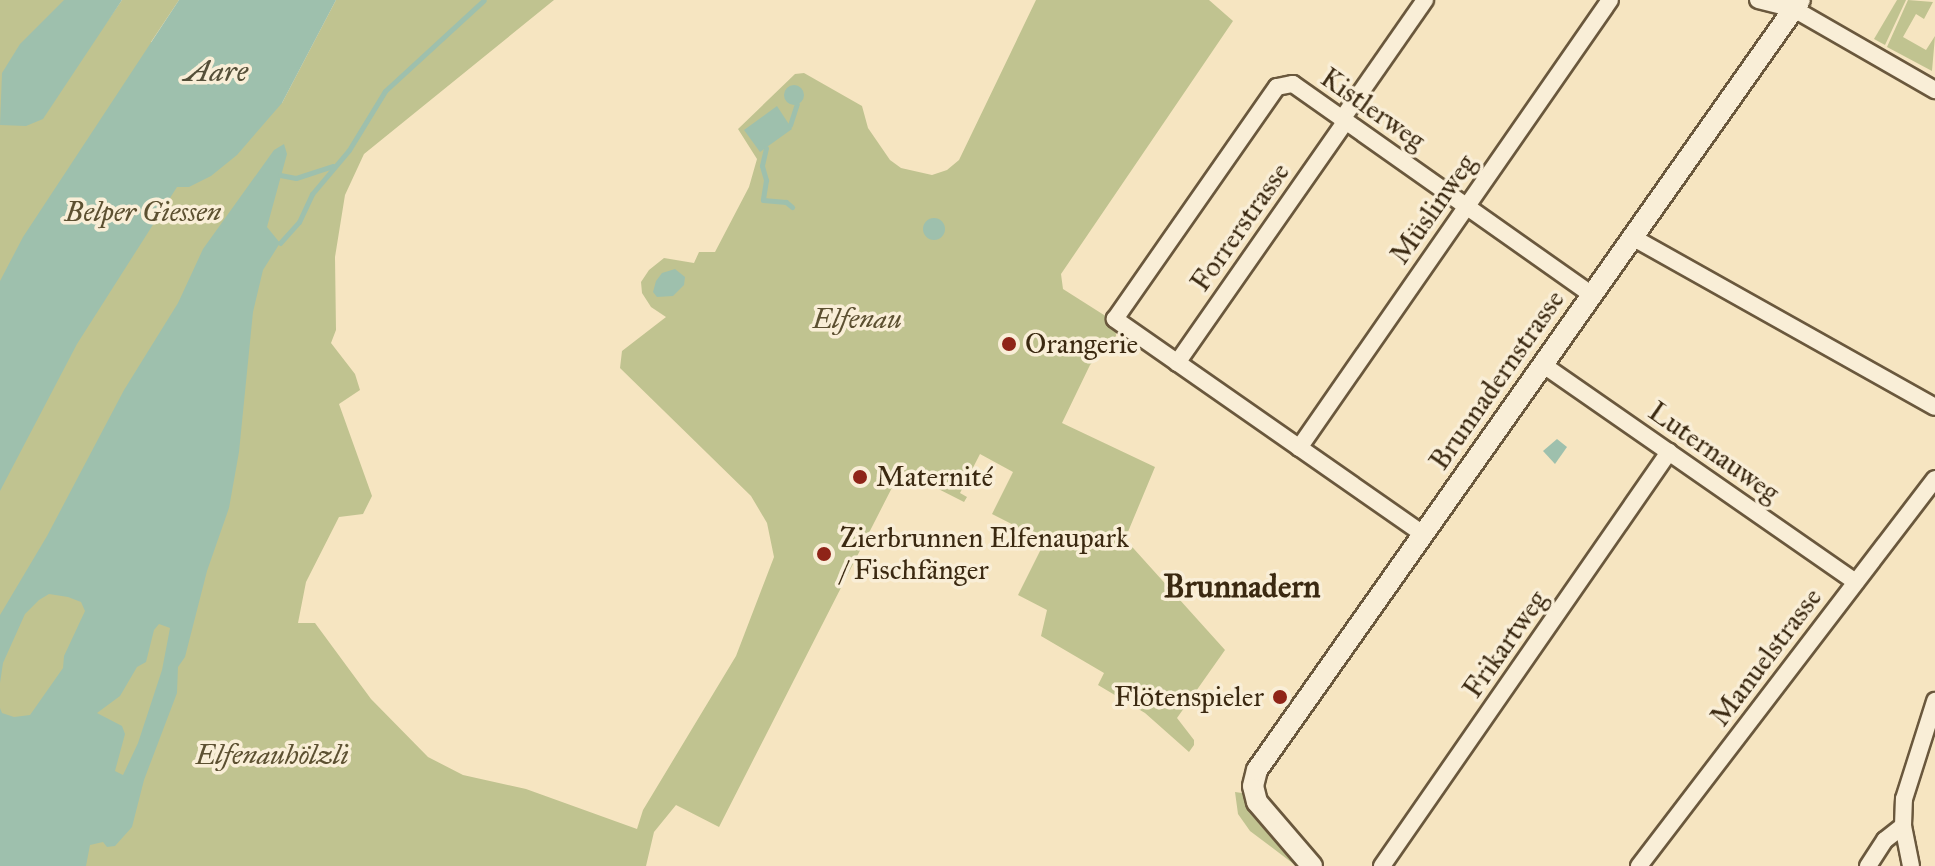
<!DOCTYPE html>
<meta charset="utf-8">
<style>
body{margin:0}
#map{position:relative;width:1935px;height:866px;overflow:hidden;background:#f6e5c1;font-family:"IM FELL Great Primer",serif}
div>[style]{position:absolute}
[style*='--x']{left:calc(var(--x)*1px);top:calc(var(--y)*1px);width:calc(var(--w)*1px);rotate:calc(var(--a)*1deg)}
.green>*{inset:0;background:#c0c390}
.water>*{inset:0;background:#9ec0ad}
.round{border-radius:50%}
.stream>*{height:5px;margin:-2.5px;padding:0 2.5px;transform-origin:2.5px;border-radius:2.5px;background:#9ec0ad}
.roads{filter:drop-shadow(2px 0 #6a583d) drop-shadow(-2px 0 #6a583d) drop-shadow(0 2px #6a583d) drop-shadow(0 -2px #6a583d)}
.minor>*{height:16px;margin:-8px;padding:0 8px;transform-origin:8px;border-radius:8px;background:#f9eed7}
.tertiary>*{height:20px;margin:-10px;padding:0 10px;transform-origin:10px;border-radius:10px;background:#f9eed7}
.dots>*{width:22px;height:22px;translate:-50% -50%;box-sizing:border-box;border:4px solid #f9eed7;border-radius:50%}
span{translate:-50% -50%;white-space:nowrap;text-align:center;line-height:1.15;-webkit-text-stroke:7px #f9eed7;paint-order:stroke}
.street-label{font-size:28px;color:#3b2911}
.park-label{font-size:28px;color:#5c5031;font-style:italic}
.poi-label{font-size:28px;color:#3b2911}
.left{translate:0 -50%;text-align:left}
.right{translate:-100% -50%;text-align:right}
.water-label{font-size:30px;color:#544f38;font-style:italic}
.quarter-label{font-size:32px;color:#3b2911;font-weight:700}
</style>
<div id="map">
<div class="green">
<div style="clip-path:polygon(0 0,64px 0,106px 23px,122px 0,179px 0,151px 42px,282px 103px,336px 0,554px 0,364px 154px,345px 195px,335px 257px,336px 330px,331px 343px,355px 374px,360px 390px,339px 404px,372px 496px,363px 514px,339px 517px,306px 582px,298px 623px,315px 623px,371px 699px,428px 757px,463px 775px,526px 789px,637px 829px,643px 810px,736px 656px,774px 557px,767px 523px,751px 496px,620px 368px,622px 351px,666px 317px,651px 307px,642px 293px,641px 282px,649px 270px,664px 258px,694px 263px,699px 252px,715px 252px,749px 187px,757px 159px,738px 129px,795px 74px,804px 73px,862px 106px,868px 128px,890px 160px,901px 168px,932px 175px,947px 170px,959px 160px,1036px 0,1209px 0,1233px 21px,1061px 274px,1063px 289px,1115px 322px,1116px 336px,1090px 365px,1062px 423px,1155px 467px,1125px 539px,1225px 650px,1177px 718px,1194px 740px,1194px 745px,1189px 752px,1145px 713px,1098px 685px,1104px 673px,1041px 636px,1047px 610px,1018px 595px,1045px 541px,992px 514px,1013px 472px,980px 454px,960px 493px,967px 497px,964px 502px,901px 470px,719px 827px,676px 805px,654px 832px,646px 866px,0 866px)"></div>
<div style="clip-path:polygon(1897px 0,1906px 0,1885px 45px,1874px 39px)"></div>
<div style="clip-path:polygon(1908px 0,1933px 2px,1924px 19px,1916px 14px,1903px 37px,1926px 50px,1935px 36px,1932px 71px,1887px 47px)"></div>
<div style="clip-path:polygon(1235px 792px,1242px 793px,1249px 812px,1295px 865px,1250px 831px,1238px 814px)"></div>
</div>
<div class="water">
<div style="clip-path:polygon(64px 0,122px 0,43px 119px,26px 126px,0 125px,2px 73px,20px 44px)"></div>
<div style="clip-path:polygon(179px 0,336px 0,282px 103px,237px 155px,211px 176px,189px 187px,177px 187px,77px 344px,0 491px,0 281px,23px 237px)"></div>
<div class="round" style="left:784px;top:85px;width:20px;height:20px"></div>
<div style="clip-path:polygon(777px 106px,792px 129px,760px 152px,744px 130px)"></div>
<div style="clip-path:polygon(evenodd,284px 144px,287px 154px,267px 227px,280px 243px,263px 270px,253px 312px,239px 452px,229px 508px,207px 571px,185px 657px,178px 667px,177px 693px,144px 780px,132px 827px,115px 846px,107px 847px,103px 842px,90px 845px,86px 866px,0 866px,0 708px,2px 713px,14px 717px,30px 715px,63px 668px,64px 656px,85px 611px,81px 602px,68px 597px,49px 594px,39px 600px,25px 614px,3px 663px,0 683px,0 615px,47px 536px,124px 390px,178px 303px,203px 249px,274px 150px,284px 144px,159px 624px,170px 628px,162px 670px,138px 743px,123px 775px,115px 771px,125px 734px,122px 726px,97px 713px,120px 696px,137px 667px,146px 662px,154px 630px,159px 624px)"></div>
<div class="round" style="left:923px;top:218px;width:22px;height:22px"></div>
<div style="clip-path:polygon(675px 269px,685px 277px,684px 285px,673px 296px,657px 297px,653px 292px,656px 281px,662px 273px)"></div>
<div style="clip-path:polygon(1557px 439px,1567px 447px,1555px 464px,1543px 451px)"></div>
</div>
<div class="stream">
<div style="--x:790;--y:125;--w:22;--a:-72"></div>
<div style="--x:766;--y:148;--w:18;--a:103"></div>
<div style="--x:762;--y:166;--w:15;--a:74"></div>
<div style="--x:766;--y:180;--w:20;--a:99"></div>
<div style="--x:763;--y:200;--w:23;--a:5"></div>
<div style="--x:786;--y:202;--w:8;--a:40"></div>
<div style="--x:280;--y:175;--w:16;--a:11"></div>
<div style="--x:296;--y:178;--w:39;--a:-18"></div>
<div style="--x:280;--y:243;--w:28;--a:-48"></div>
<div style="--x:299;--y:222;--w:31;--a:-65"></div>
<div style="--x:312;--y:194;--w:57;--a:-49.9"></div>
<div style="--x:349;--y:150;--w:69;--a:-58.6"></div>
<div style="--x:385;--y:91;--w:134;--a:-42.6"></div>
</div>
<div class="roads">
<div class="minor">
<div style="--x:1758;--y:0;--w:37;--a:14"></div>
<div style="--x:1794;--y:9;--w:163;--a:29.9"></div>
<div style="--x:1342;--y:119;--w:145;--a:-55.1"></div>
<div style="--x:1632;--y:237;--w:347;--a:29.3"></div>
<div style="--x:1177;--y:363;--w:295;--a:-55.1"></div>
<div style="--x:1542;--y:364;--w:382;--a:34.8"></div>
<div style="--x:1299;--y:448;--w:545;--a:-55.23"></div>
<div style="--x:1423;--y:534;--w:376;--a:-145.1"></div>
<div style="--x:1115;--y:319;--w:283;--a:-55.1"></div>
<div style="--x:1277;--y:87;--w:16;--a:-11"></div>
<div style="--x:1293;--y:84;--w:365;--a:35.2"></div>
<div style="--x:1382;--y:866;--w:504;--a:-55.27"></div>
<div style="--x:1639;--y:866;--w:487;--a:-52.6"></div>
<div style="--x:1868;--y:866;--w:31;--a:-57"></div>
<div style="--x:1885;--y:840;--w:23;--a:-38"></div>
<div style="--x:1911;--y:866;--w:41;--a:-101.3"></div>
<div style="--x:1903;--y:826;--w:27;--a:-88"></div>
<div style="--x:1904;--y:799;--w:103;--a:-72.4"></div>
</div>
<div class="tertiary">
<div style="--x:1312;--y:866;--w:84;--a:-130.7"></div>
<div style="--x:1257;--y:802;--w:16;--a:-104"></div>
<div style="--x:1253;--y:786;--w:16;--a:-76"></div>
<div style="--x:1257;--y:770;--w:942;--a:-54.81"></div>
</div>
</div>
<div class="dots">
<div style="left:1009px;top:344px;background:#8f2418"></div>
<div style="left:860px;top:477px;background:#8f2418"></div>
<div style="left:824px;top:554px;background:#8f2418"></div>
<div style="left:1280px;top:697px;background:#8f2418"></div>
</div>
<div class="street-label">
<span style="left:1373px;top:109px;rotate:35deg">Kistlerweg</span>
<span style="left:1433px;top:209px;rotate:-55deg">Müslinweg</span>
<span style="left:1240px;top:227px;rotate:-55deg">Forrerstrasse</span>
<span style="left:1497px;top:380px;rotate:-55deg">Brunnadernstrasse</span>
<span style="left:1714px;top:452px;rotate:35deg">Luternauweg</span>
<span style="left:1505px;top:644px;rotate:-55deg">Frikartweg</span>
<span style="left:1766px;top:657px;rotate:-53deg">Manuelstrasse</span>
</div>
<div class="park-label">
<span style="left:143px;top:212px">Belper Giessen</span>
<span style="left:857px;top:319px">Elfenau</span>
<span style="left:272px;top:755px">Elfenauhölzli</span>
</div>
<div class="poi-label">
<span class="left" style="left:1025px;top:344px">Orangerie</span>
<span class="left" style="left:876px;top:477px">Maternité</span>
<span class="left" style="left:840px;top:554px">Zierbrunnen Elfenaupark<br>/ Fischfänger</span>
<span class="right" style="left:1264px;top:697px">Flötenspieler</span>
</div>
<div class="water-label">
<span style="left:216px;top:71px">Aare</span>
</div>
<div class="quarter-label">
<span style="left:1242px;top:587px">Brunnadern</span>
</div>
</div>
